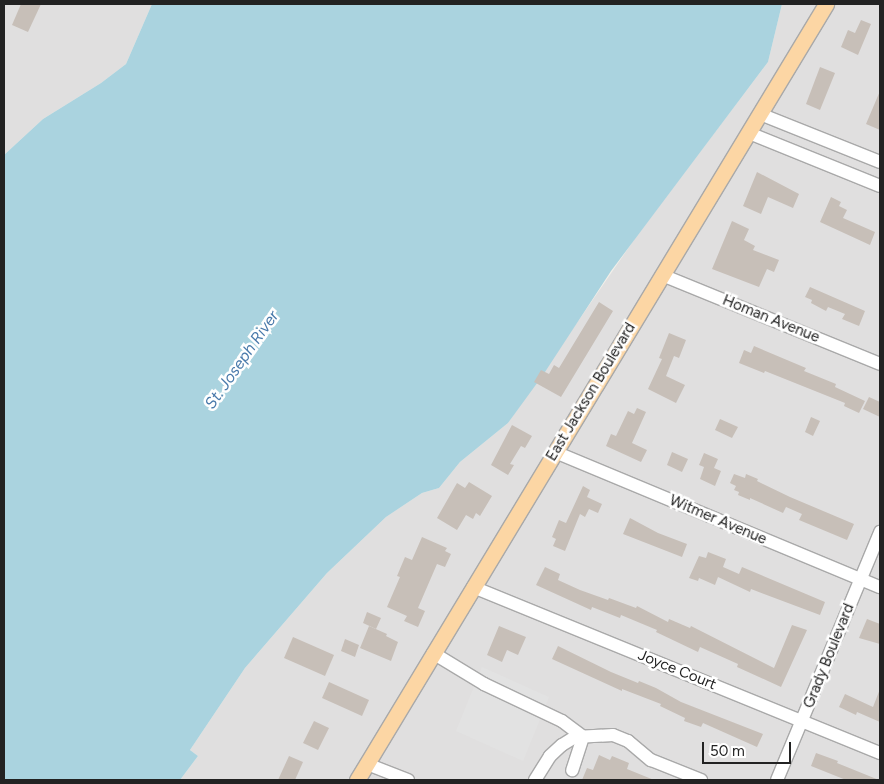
<!DOCTYPE html>
<style>
body{margin:0}
#map{position:relative;width:884px;height:784px;overflow:hidden;background:#f2efe9;font-family:Figtree,sans-serif}
div>[style]{position:absolute}
[style*='--x']{left:calc(var(--x)*1px);top:calc(var(--y)*1px);width:calc(var(--w)*1px);rotate:calc(var(--a)*1deg)}
.residential>*{inset:0;background:#e0dfdf}
.parking>*{inset:0;background:#e2e2e2}
.water>*{inset:0;background:#aad3df}
.building>*{inset:0;background:#c7bfb8}
.roads{filter:drop-shadow(1px 0 #a9a9a9) drop-shadow(-1px 0 #a9a9a9) drop-shadow(0 1px #a9a9a9) drop-shadow(0 -1px #a9a9a9)}
.minor>*{height:12px;margin:-6px;padding:0 6px;transform-origin:6px;border-radius:6px;background:#fff}
.major>*{height:15px;margin:-7.5px;padding:0 7.5px;transform-origin:7.5px;border-radius:7.5px;background:#fcd6a4}
span{translate:-50% -50%;white-space:nowrap;text-align:center;line-height:1.15;-webkit-text-stroke:5px #fff;paint-order:stroke}
.street-label{font-size:15px;color:#222}
.water-label{font-size:16px;color:#4a7aab;font-style:italic}
.frame{position:absolute;inset:0;border:5px solid #222;pointer-events:none}
.scale{position:absolute;left:702px;top:742px;width:89px;height:22px;box-sizing:border-box;border:2px solid #222;border-top:0;padding-left:6px;font-size:15px;line-height:18px;white-space:nowrap;color:#222;-webkit-text-stroke:4px #fff;paint-order:stroke}
</style>
<div id="map">
<div class="residential">
<div style="clip-path:polygon(4px 4px,152px 4px,126px 64px,101px 83px,43px 119px,4px 155px)"></div>
<div style="clip-path:polygon(782px 4px,880px 4px,880px 780px,180px 780px,198px 756px,190px 750px,245px 668px,327px 573px,386px 517px,422px 493px,439px 488px,460px 462px,508px 423px,636px 237px,768px 62px)"></div>
</div>
<div class="parking">
<div style="clip-path:polygon(482px 667px,549px 697px,523px 761px,456px 731px)"></div>
</div>
<div class="water">
<div style="clip-path:polygon(152px 4px,782px 4px,768px 62px,611px 271px,543px 375px,508px 423px,460px 462px,439px 488px,422px 493px,386px 517px,327px 573px,245px 668px,190px 750px,198px 756px,180px 780px,4px 780px,4px 155px,43px 119px,101px 83px,126px 64px)"></div>
</div>
<div class="building">
<div style="clip-path:polygon(21px 4px,41px 4px,28px 32px,12px 25px)"></div>
<div style="clip-path:polygon(861px 20px,871px 24px,858px 55px,841px 47px,848px 30px,855px 33px)"></div>
<div style="clip-path:polygon(820px 67px,835px 73px,820px 110px,806px 104px)"></div>
<div style="clip-path:polygon(880px 91px,880px 130px,866px 124px)"></div>
<div style="clip-path:polygon(757px 172px,799px 194px,793px 208px,768px 197px,761px 214px,743px 206px)"></div>
<div style="clip-path:polygon(831px 197px,841px 202px,839px 206px,847px 210px,843px 218px,875px 232px,870px 245px,820px 222px)"></div>
<div style="clip-path:polygon(732px 221px,749px 229px,744px 240px,755px 246px,753px 250px,779px 260px,774px 272px,767px 269px,759px 287px,712px 269px)"></div>
<div style="clip-path:polygon(810px 287px,865px 311px,859px 326px,842px 319px,845px 314px,828px 307px,826px 311px,811px 303px,812px 300px,805px 297px)"></div>
<div style="clip-path:polygon(599px 302px,613px 311px,561px 397px,534px 382px,541px 370px,549px 374px,554px 365px,559px 368px)"></div>
<div style="clip-path:polygon(669px 333px,686px 340px,679px 358px,674px 356px,666px 376px,685px 385px,676px 403px,648px 389px,662px 359px,659px 358px)"></div>
<div style="clip-path:polygon(754px 346px,806px 368px,804px 371px,836px 384px,835px 387px,865px 401px,859px 413px,844px 406px,845px 403px,765px 371px,764px 373px,739px 363px,744px 350px,751px 353px)"></div>
<div style="clip-path:polygon(869px 397px,880px 402px,880px 417px,863px 409px)"></div>
<div style="clip-path:polygon(637px 408px,646px 412px,632px 443px,647px 450px,641px 462px,606px 446px,611px 434px,616px 436px,628px 411px,634px 414px)"></div>
<div style="clip-path:polygon(811px 417px,820px 421px,813px 436px,805px 432px)"></div>
<div style="clip-path:polygon(720px 419px,738px 427px,732px 438px,715px 430px)"></div>
<div style="clip-path:polygon(512px 425px,532px 436px,525px 448px,521px 446px,510px 464px,514px 465px,508px 475px,491px 465px)"></div>
<div style="clip-path:polygon(672px 452px,688px 459px,682px 472px,667px 465px)"></div>
<div style="clip-path:polygon(704px 453px,718px 459px,714px 468px,721px 471px,715px 486px,700px 479px,704px 467px,699px 465px)"></div>
<div style="clip-path:polygon(734px 474px,745px 478px,746px 474px,758px 479px,757px 481px,790px 497px,854px 524px,847px 540px,799px 520px,802px 514px,786px 507px,783px 513px,750px 498px,750px 500px,738px 495px,739px 492px,734px 490px,736px 486px,730px 483px)"></div>
<div style="clip-path:polygon(469px 482px,492px 496px,480px 516px,476px 513px,473px 519px,466px 515px,457px 530px,437px 518px,457px 483px,465px 488px)"></div>
<div style="clip-path:polygon(583px 486px,590px 490px,587px 497px,602px 504px,598px 513px,589px 509px,585px 517px,580px 514px,565px 551px,553px 546px,556px 539px,552px 537px,559px 520px,566px 523px)"></div>
<div style="clip-path:polygon(630px 518px,658px 533px,687px 544px,682px 557px,623px 534px)"></div>
<div style="clip-path:polygon(422px 537px,447px 548px,445px 551px,451px 554px,445px 567px,437px 564px,418px 608px,425px 611px,418px 627px,404px 621px,407px 616px,387px 607px,400px 577px,397px 576px,405px 557px,412px 560px)"></div>
<div style="clip-path:polygon(708px 552px,726px 559px,723px 567px,739px 574px,742px 567px,825px 602px,820px 615px,751px 589px,750px 592px,718px 577px,715px 585px,699px 578px,698px 581px,689px 578px,699px 556px,706px 558px)"></div>
<div style="clip-path:polygon(545px 567px,560px 574px,558px 580px,580px 590px,608px 600px,609px 598px,636px 608px,637px 606px,668px 622px,669px 619px,690px 628px,691px 626px,774px 668px,792px 625px,807px 630px,781px 687px,737px 667px,738px 664px,700px 647px,698px 652px,656px 632px,657px 630px,621px 615px,620px 618px,592px 607px,591px 610px,536px 585px)"></div>
<div style="clip-path:polygon(367px 612px,381px 618px,376px 629px,363px 623px)"></div>
<div style="clip-path:polygon(867px 619px,880px 624px,880px 644px,859px 638px)"></div>
<div style="clip-path:polygon(369px 626px,387px 634px,386px 636px,398px 642px,391px 661px,360px 648px)"></div>
<div style="clip-path:polygon(499px 626px,526px 637px,518px 655px,507px 650px,502px 662px,487px 655px)"></div>
<div style="clip-path:polygon(293px 637px,334px 655px,325px 676px,284px 658px)"></div>
<div style="clip-path:polygon(345px 639px,359px 645px,355px 657px,341px 651px)"></div>
<div style="clip-path:polygon(558px 646px,611px 672px,638px 683px,639px 681px,656px 688px,681px 702px,763px 734px,757px 747px,703px 723px,701px 727px,684px 721px,685px 718px,660px 706px,661px 704px,622px 689px,622px 691px,552px 659px)"></div>
<div style="clip-path:polygon(329px 682px,369px 700px,362px 716px,322px 698px)"></div>
<div style="clip-path:polygon(880px 689px,880px 722px,857px 712px,856px 715px,839px 707px,845px 694px,873px 707px)"></div>
<div style="clip-path:polygon(314px 721px,329px 728px,318px 750px,303px 743px)"></div>
<div style="clip-path:polygon(816px 753px,838px 761px,837px 763px,879px 780px,846px 780px,811px 766px)"></div>
<div style="clip-path:polygon(599px 755px,610px 760px,612px 756px,629px 763px,627px 769px,654px 780px,582px 780px,587px 768px,593px 770px)"></div>
<div style="clip-path:polygon(289px 756px,303px 762px,295px 780px,278px 780px)"></div>
</div>
<div class="roads">
<div class="minor">
<div style="--x:760;--y:114;--w:129;--a:21.8"></div>
<div style="--x:749;--y:133;--w:141;--a:22"></div>
<div style="--x:662;--y:275;--w:235;--a:22.2"></div>
<div style="--x:555;--y:452;--w:352;--a:22.6"></div>
<div style="--x:473;--y:587;--w:440;--a:22.2"></div>
<div style="--x:433;--y:653;--w:60;--a:31.3"></div>
<div style="--x:484;--y:684;--w:86;--a:25.4"></div>
<div style="--x:562;--y:721;--w:26;--a:37"></div>
<div style="--x:583;--y:737;--w:35;--a:108"></div>
<div style="--x:367;--y:764;--w:44;--a:21.3"></div>
<div style="--x:535;--y:780;--w:28;--a:-58"></div>
<div style="--x:550;--y:756;--w:16;--a:-43"></div>
<div style="--x:562;--y:745;--w:15;--a:-32"></div>
<div style="--x:575;--y:737;--w:38;--a:-3"></div>
<div style="--x:613;--y:735;--w:16;--a:22"></div>
<div style="--x:628;--y:741;--w:30;--a:40"></div>
<div style="--x:651;--y:760;--w:54;--a:21.8"></div>
<div style="--x:777;--y:780;--w:269;--a:-67.4"></div>
</div>
<div class="major">
<div style="--x:357;--y:780;--w:907;--a:-58.85"></div>
</div>
</div>
<div class="street-label">
<span style="left:771px;top:319px;rotate:22deg">Homan Avenue</span>
<span style="left:591px;top:392px;rotate:-59deg">East Jackson Boulevard</span>
<span style="left:718px;top:520px;rotate:23deg">Witmer Avenue</span>
<span style="left:829px;top:656px;rotate:-68deg">Grady Boulevard</span>
<span style="left:677px;top:670px;rotate:22deg">Joyce Court</span>
</div>
<div class="water-label">
<span style="left:242px;top:360px;rotate:-55deg">St. Joseph River</span>
</div>
<div class="frame"></div>
<div class="scale">50 m</div>
</div>
